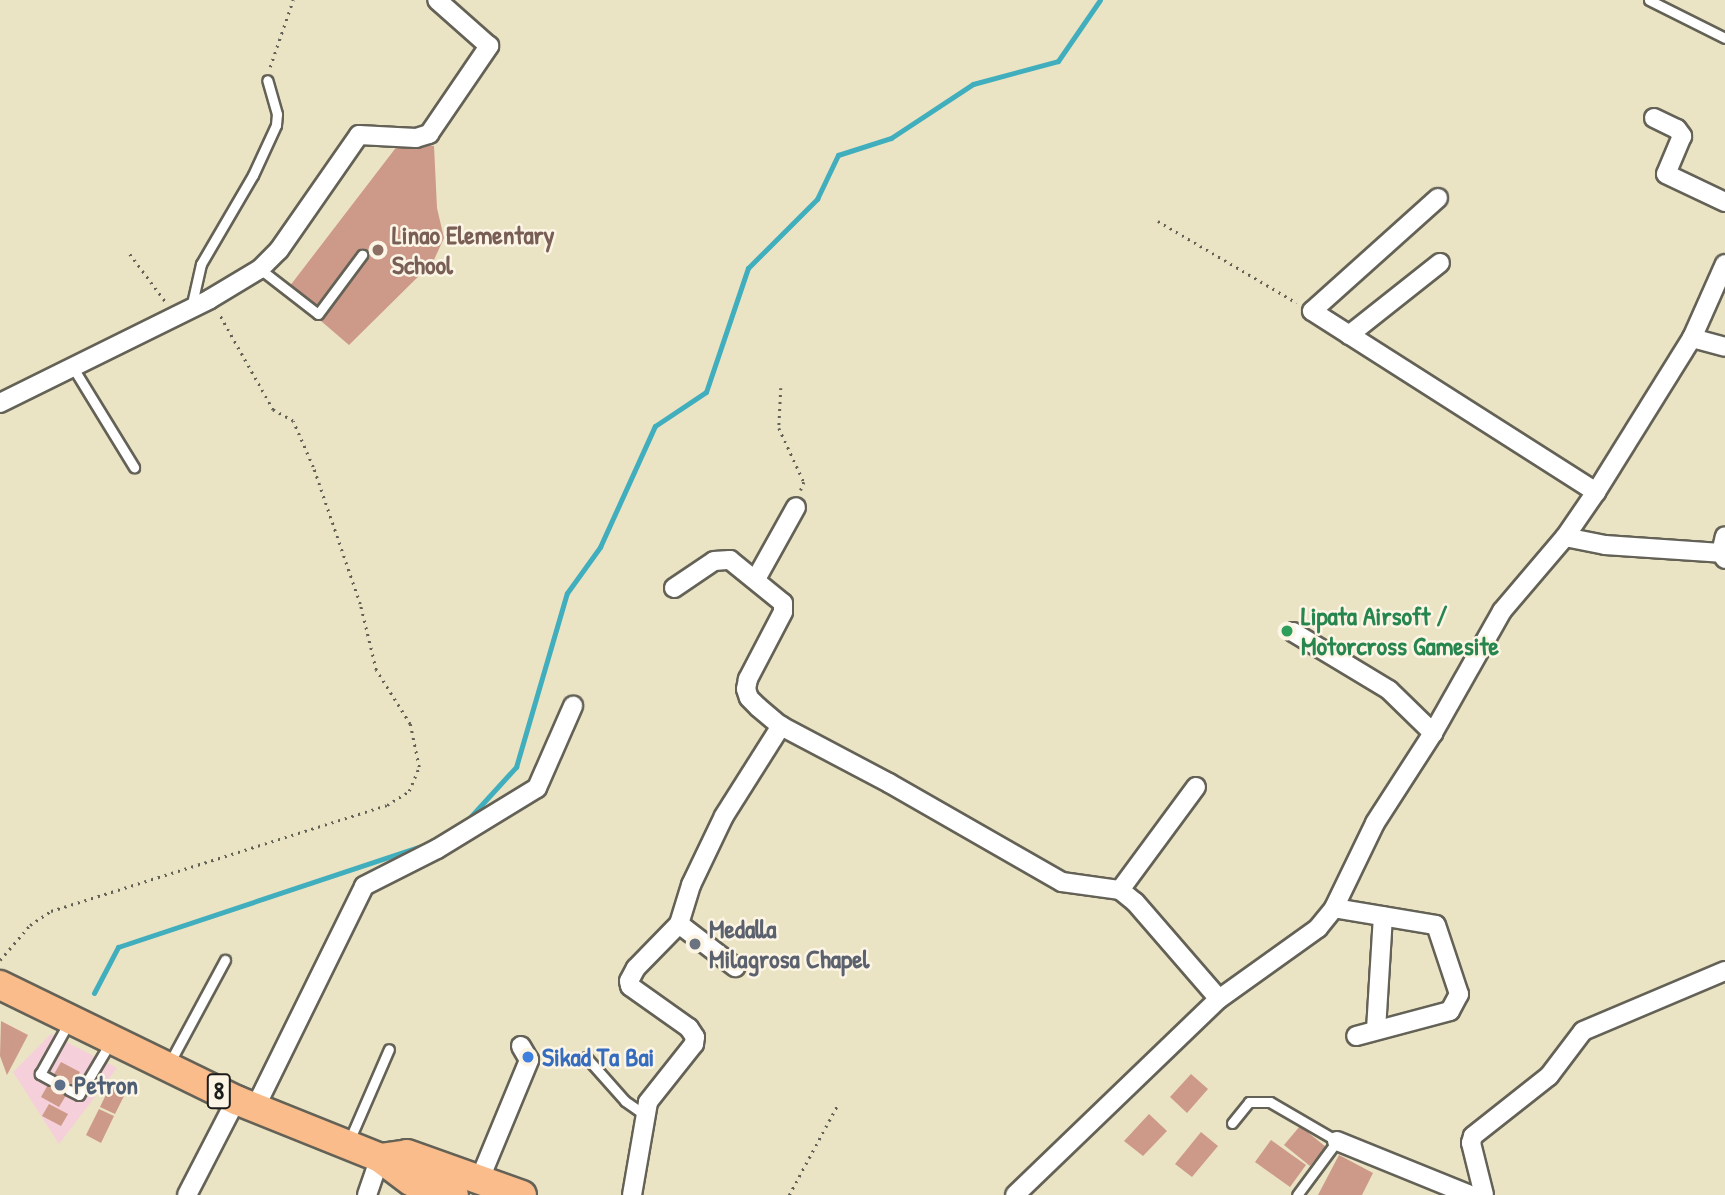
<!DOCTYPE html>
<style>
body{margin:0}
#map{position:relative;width:1725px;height:1195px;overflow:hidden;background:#ebe4c4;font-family:"Patrick Hand",sans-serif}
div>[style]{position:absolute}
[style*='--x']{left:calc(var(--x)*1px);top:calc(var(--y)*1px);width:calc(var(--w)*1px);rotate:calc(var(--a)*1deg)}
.built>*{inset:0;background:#f5cfd9}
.stream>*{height:5px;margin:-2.5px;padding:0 2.5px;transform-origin:2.5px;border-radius:2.5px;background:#41aebe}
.building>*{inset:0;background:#cd9989}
.path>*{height:2.5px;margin-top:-1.25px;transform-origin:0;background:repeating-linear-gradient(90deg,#646257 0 2px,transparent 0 7px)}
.roads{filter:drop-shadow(2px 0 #646257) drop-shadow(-2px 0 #646257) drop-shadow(0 2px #646257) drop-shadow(0 -2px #646257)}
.service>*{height:9px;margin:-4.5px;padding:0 4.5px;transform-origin:4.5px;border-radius:4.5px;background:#fff}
.minor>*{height:18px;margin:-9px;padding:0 9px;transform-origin:9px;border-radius:9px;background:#fff}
.trunk>*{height:28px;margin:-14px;padding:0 14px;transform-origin:14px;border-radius:14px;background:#f9bc8a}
.dots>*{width:19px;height:19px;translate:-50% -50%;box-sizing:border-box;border:4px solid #fcf5e5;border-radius:50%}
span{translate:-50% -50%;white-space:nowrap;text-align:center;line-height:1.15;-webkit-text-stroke:5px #fcf5e5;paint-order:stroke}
.shield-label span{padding:2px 5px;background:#fcf5e5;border:2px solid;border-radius:5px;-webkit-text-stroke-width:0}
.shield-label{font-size:24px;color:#1c1c1c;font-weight:700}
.education-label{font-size:26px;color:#785e54;font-weight:700}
.left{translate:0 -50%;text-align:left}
.leisure-label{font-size:26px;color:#27864d;font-weight:700}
.worship-label{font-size:26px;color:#5b616d;font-weight:700}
.shop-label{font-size:26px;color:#366cbe;font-weight:700}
.service-label{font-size:26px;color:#4e5e75;font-weight:700}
</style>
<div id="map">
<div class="built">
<div style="clip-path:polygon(51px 1034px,117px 1068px,59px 1144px,13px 1072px)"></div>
</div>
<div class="stream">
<div style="--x:463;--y:825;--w:79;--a:-47.6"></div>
<div style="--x:516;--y:767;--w:181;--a:-73.7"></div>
<div style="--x:567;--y:593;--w:57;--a:-54.3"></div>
<div style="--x:600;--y:547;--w:133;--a:-65.6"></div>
<div style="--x:655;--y:426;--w:61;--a:-33.7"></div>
<div style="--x:706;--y:392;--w:131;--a:-71.3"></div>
<div style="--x:748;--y:268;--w:98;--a:-45"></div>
<div style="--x:817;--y:199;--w:49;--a:-64.5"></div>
<div style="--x:838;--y:155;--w:56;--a:-17.8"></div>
<div style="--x:891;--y:138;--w:98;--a:-33.4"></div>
<div style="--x:973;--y:84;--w:88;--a:-15.1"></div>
<div style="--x:1058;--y:61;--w:74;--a:-55.5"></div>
<div style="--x:94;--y:993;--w:52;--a:-62.4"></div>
<div style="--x:118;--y:947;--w:333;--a:-18.4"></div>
</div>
<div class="building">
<div style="clip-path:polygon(401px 141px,434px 146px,437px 208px,444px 238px,433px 262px,349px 345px,286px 291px)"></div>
<div style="clip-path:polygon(1px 1021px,28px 1035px,7px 1075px,0 1056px)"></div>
<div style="clip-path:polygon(61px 1062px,80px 1072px,59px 1107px,41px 1097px)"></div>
<div style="clip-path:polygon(1191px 1074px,1208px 1089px,1187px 1113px,1170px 1097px)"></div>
<div style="clip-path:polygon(111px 1084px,126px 1092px,115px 1114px,100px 1107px)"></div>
<div style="clip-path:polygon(49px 1104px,68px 1114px,61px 1126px,42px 1116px)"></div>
<div style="clip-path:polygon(99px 1109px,114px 1116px,101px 1143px,86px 1135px)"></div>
<div style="clip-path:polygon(1149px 1114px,1167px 1131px,1143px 1156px,1124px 1141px)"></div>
<div style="clip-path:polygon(1300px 1126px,1326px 1147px,1310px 1166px,1284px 1145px)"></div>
<div style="clip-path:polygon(1201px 1132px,1218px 1146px,1192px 1177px,1175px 1164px)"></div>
<div style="clip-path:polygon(1271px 1140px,1306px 1165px,1290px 1187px,1255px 1162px)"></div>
<div style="clip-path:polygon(1339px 1155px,1373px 1173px,1362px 1195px,1318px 1195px)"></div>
</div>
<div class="path">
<div style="--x:270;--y:67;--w:71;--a:-71.1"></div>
<div style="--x:1158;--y:221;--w:161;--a:30.5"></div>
<div style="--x:130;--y:254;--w:59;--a:53.3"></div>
<div style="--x:781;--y:388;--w:40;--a:92.9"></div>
<div style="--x:779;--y:428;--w:60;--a:65.2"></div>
<div style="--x:804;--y:482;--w:9;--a:111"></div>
<div style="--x:0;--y:960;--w:46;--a:-49.4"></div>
<div style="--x:30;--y:925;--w:25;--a:-34"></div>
<div style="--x:51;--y:911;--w:352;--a:-17.5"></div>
<div style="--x:387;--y:805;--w:26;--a:-32"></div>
<div style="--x:409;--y:791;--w:26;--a:-67"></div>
<div style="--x:419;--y:767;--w:44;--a:-101.8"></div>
<div style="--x:410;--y:724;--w:64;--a:-122.2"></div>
<div style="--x:376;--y:670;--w:68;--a:-103.6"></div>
<div style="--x:360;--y:604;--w:145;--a:-108.9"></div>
<div style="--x:313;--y:467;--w:50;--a:-113.5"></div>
<div style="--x:293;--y:421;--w:23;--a:-151"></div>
<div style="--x:273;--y:410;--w:110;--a:-119.4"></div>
<div style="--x:789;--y:1195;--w:103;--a:-61.7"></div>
</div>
<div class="roads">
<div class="service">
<div style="--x:1649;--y:0;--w:85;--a:26.6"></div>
<div style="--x:260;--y:269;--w:73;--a:37.8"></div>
<div style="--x:318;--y:314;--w:74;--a:-53.3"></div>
<div style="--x:191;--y:308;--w:45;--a:-77.2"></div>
<div style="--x:201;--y:264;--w:103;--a:-59.7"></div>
<div style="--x:253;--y:175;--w:55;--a:-65.3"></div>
<div style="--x:276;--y:125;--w:11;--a:-85"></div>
<div style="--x:277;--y:114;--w:35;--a:-106"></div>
<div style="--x:72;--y:366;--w:119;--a:58.5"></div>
<div style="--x:586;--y:1057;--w:59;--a:48.4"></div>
<div style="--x:625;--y:1101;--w:24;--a:35"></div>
<div style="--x:170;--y:1062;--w:116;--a:-61.7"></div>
<div style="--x:51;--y:1080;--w:13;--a:-151"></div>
<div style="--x:40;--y:1074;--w:60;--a:-60.9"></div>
<div style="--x:69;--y:1090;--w:11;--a:27"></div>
<div style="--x:79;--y:1095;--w:61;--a:-59.2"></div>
<div style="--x:1232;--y:1123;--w:27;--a:-51"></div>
<div style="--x:1249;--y:1102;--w:21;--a:0"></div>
<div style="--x:1270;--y:1102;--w:78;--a:30.2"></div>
<div style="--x:1337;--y:1141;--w:67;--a:126.5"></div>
<div style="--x:349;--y:1141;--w:100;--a:-66.5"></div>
</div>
<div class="minor">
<div style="--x:1654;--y:118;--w:25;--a:26"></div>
<div style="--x:1677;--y:129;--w:9;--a:54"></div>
<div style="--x:1682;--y:136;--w:41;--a:112.8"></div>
<div style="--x:1666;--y:174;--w:65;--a:25.4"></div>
<div style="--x:1438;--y:198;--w:169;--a:138.1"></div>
<div style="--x:1312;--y:311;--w:337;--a:32.5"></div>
<div style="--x:1349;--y:335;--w:116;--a:-38.4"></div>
<div style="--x:1692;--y:338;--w:34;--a:15"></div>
<div style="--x:0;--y:403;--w:234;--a:-26.3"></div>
<div style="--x:210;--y:299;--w:58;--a:-31"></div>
<div style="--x:260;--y:269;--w:27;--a:-45"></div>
<div style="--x:279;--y:250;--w:140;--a:-55.2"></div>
<div style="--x:359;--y:135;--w:57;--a:3"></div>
<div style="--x:416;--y:138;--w:14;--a:-17"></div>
<div style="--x:429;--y:134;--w:107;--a:-55.7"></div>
<div style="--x:489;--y:46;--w:69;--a:-138.5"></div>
<div style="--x:1565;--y:537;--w:41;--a:11.3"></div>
<div style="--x:1605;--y:545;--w:116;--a:3.9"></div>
<div style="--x:1721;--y:553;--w:7;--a:56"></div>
<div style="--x:1721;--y:553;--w:17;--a:-77"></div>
<div style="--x:756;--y:579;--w:82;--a:-60.9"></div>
<div style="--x:674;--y:588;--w:48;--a:-34"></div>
<div style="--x:714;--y:561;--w:16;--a:-4"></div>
<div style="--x:730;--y:560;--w:68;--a:39.1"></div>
<div style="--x:783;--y:603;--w:9;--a:90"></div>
<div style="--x:783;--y:612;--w:76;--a:117.6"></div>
<div style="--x:748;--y:679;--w:10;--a:101"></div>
<div style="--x:746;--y:689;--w:9;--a:72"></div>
<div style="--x:749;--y:698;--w:13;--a:45"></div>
<div style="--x:758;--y:707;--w:30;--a:40"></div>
<div style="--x:781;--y:726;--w:122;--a:27.8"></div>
<div style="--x:889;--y:783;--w:199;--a:29.8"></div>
<div style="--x:1062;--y:882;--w:59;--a:7.9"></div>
<div style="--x:1120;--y:890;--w:19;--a:39"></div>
<div style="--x:1135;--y:902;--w:128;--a:49.1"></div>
<div style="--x:1293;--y:632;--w:112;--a:31.1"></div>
<div style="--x:1389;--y:690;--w:62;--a:44.3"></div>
<div style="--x:1120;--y:890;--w:128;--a:-53.6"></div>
<div style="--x:1334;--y:908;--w:103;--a:9.5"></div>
<div style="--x:1436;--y:925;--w:73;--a:71.6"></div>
<div style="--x:1459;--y:994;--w:19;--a:118"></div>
<div style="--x:1450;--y:1011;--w:97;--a:165.1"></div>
<div style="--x:679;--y:924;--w:71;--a:37.5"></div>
<div style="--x:1376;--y:1030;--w:114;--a:-86.5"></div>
<div style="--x:255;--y:1108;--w:247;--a:-63.8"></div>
<div style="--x:364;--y:886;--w:82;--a:-26.9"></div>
<div style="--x:437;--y:849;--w:117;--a:-31.4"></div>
<div style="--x:537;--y:788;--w:90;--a:-66.3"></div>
<div style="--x:1337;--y:1141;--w:144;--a:22.1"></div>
<div style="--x:479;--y:1181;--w:131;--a:-67.5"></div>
<div style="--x:529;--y:1060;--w:16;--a:-120"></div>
<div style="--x:187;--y:1195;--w:107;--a:-62.7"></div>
<div style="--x:367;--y:1195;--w:39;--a:-71"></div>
<div style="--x:632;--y:1195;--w:94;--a:-80.2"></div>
<div style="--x:648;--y:1102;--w:74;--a:-51.6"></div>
<div style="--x:694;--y:1044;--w:7;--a:-82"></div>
<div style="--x:695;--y:1037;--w:11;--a:-124"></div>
<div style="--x:689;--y:1028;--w:72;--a:-144.6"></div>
<div style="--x:630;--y:986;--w:5;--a:-101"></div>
<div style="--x:629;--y:981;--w:15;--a:-62"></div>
<div style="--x:636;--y:968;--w:62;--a:-45.7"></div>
<div style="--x:679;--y:924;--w:41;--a:-72.9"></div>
<div style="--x:691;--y:885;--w:76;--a:-64.4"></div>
<div style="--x:724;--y:816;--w:107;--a:-57.7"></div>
<div style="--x:1015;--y:1195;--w:283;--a:-43.9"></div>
<div style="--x:1219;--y:999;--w:122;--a:-35.6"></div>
<div style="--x:1318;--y:928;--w:26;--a:-51"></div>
<div style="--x:1334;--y:908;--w:94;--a:-64.2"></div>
<div style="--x:1375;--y:823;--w:107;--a:-57.2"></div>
<div style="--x:1433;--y:733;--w:140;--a:-60.5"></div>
<div style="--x:1502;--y:611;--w:97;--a:-49.6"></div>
<div style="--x:1565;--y:537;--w:55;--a:-55.4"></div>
<div style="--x:1596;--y:492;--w:181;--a:-58.1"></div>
<div style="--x:1692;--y:338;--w:81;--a:-66"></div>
<div style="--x:1484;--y:1195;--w:54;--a:-104"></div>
<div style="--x:1471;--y:1143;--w:7;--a:-74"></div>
<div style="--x:1473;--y:1136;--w:97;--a:-38.3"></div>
<div style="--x:1549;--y:1076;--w:56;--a:-52.9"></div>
<div style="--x:1583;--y:1031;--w:154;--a:-22.9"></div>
</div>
<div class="trunk">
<div style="--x:0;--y:985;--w:263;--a:26"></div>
<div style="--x:236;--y:1100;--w:155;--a:21.9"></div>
<div style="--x:380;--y:1158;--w:39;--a:37"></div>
<div style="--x:411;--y:1181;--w:45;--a:18"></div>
<div style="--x:380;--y:1158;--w:27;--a:-8"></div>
<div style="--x:407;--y:1154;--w:122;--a:19.6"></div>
</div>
</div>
<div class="dots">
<div style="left:378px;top:250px;background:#8d6e63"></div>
<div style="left:1287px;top:631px;background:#2e9e5b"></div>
<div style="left:695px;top:944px;background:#6b7280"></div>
<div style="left:528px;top:1057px;background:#3f7fe0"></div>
<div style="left:60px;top:1085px;background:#5c6f8a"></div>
</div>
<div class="shield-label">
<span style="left:219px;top:1091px">8</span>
</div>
<div class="education-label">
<span class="left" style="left:392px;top:250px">Linao Elementary<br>School</span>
</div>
<div class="leisure-label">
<span class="left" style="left:1301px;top:631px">Lipata Airsoft /<br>Motorcross Gamesite</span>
</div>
<div class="worship-label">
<span class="left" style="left:709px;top:944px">Medalla<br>Milagrosa Chapel</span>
</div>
<div class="shop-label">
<span class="left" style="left:542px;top:1057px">Sikad Ta Bai</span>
</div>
<div class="service-label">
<span class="left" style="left:74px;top:1085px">Petron</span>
</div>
</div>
